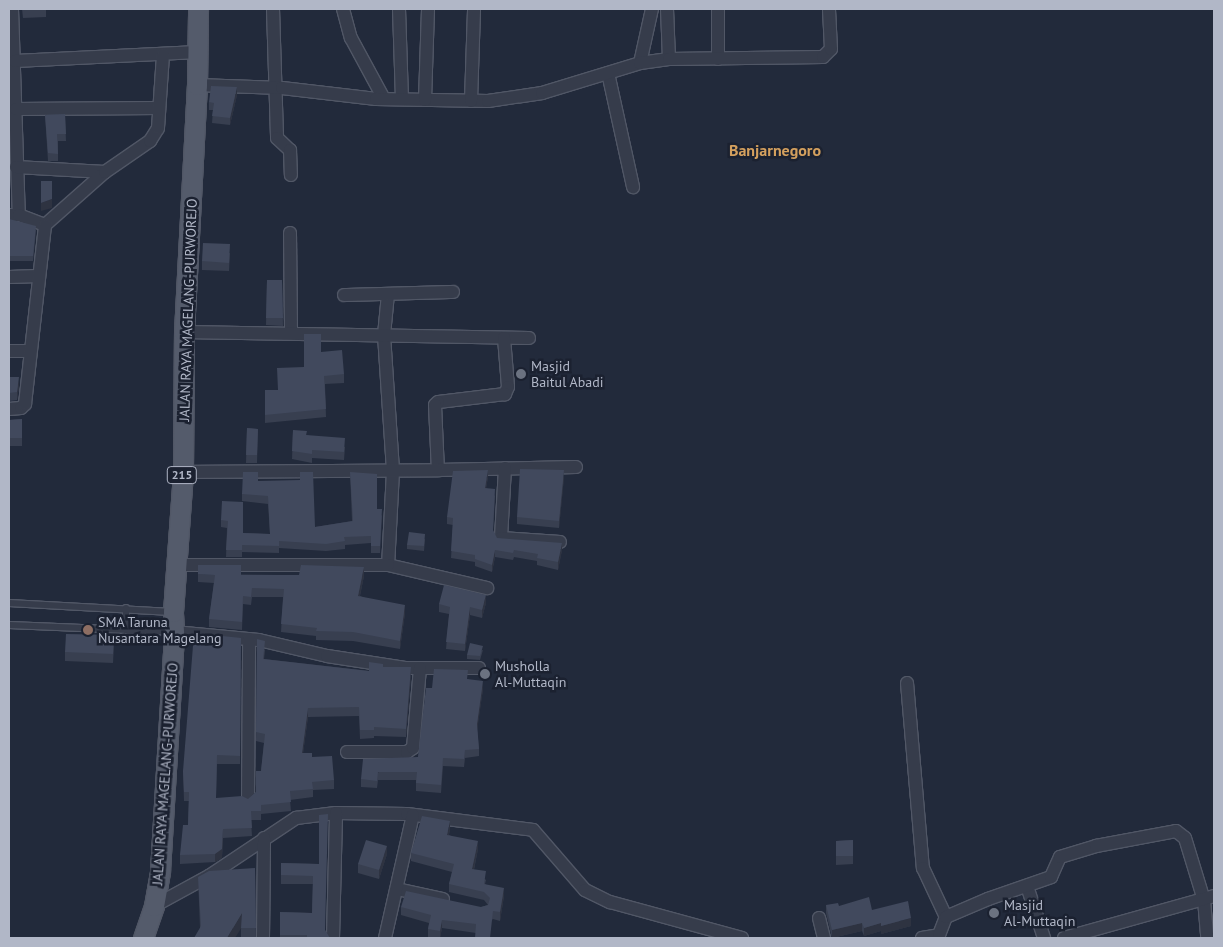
<!DOCTYPE html>
<style>
body{margin:0}
#map{position:relative;width:1223px;height:947px;overflow:hidden;background:#222a3b;font-family:"PT Sans",sans-serif}
div>[style]{position:absolute}
[style*='--x']{left:calc(var(--x)*1px);top:calc(var(--y)*1px);width:calc(var(--w)*1px);rotate:calc(var(--a)*1deg)}
.roads{filter:drop-shadow(1px 0 #515766) drop-shadow(-1px 0 #515766) drop-shadow(0 1px #515766) drop-shadow(0 -1px #515766)}
.service>*{height:6px;margin:-3px;padding:0 3px;transform-origin:3px;border-radius:3px;background:#363c4b}
.minor>*{height:12px;margin:-6px;padding:0 6px;transform-origin:6px;border-radius:6px;background:#363c4b}
.primary>*{height:19px;margin:-9.5px;padding:0 9.5px;transform-origin:9.5px;border-radius:9.5px;background:#545b6b}
.wall>*{inset:0;background:#383f50}
.shaded-wall>*{inset:0;background:#2e3341}
.building>*{inset:0;background:#41495d}
.dots>*{width:14px;height:14px;translate:-50% -50%;box-sizing:border-box;border:2px solid #1b2130;border-radius:50%}
span{translate:-50% -50%;white-space:nowrap;text-align:center;line-height:1.15;-webkit-text-stroke:5px #1b2130;paint-order:stroke}
.shield-label span{padding:1px 4px;background:#1b2130;border:1px solid;border-radius:4px;-webkit-text-stroke-width:0}
.shield-label{font-size:12px;color:#b1b7c7;font-weight:700}
.street-label{font-size:14px;color:#b1b7c7}
.poi-label{font-size:14px;color:#b1b7c7}
.left{translate:0 -50%;text-align:left}
.quarter-label{font-size:16px;color:#d4a05e;font-weight:700}
.frame{position:absolute;inset:0;border:10px solid #b1b7c7;pointer-events:none}
</style>
<div id="map">
<div class="roads">
<div class="service">
<div style="--x:9;--y:603;--w:163;--a:3.2"></div>
<div style="--x:126;--y:608;--w:22;--a:90"></div>
<div style="--x:9;--y:625;--w:164;--a:2.4"></div>
</div>
<div class="minor">
<div style="--x:12;--y:9;--w:206;--a:88.1"></div>
<div style="--x:273;--y:9;--w:129;--a:88.2"></div>
<div style="--x:277;--y:138;--w:18;--a:43"></div>
<div style="--x:290;--y:150;--w:25;--a:88"></div>
<div style="--x:343;--y:9;--w:30;--a:75"></div>
<div style="--x:351;--y:38;--w:69;--a:61.6"></div>
<div style="--x:399;--y:9;--w:90;--a:88.1"></div>
<div style="--x:667;--y:9;--w:50;--a:87.7"></div>
<div style="--x:718;--y:9;--w:50;--a:90"></div>
<div style="--x:15;--y:61;--w:183;--a:-2.8"></div>
<div style="--x:640;--y:63;--w:55;--a:-77.5"></div>
<div style="--x:608;--y:73;--w:117;--a:77.6"></div>
<div style="--x:197;--y:85;--w:85;--a:2"></div>
<div style="--x:282;--y:88;--w:95;--a:6.7"></div>
<div style="--x:376;--y:99;--w:112;--a:1"></div>
<div style="--x:488;--y:101;--w:55;--a:-8.4"></div>
<div style="--x:542;--y:93;--w:102;--a:-17"></div>
<div style="--x:640;--y:63;--w:29;--a:-8"></div>
<div style="--x:669;--y:59;--w:154;--a:-0.7"></div>
<div style="--x:823;--y:57;--w:11;--a:-45"></div>
<div style="--x:831;--y:49;--w:40;--a:-92.9"></div>
<div style="--x:425;--y:100;--w:91;--a:-88.1"></div>
<div style="--x:471;--y:101;--w:92;--a:-88.1"></div>
<div style="--x:16;--y:109;--w:143;--a:-0.4"></div>
<div style="--x:16;--y:167;--w:89;--a:3.2"></div>
<div style="--x:9;--y:215;--w:10;--a:0"></div>
<div style="--x:19;--y:215;--w:28;--a:21"></div>
<div style="--x:45;--y:225;--w:80;--a:-41.5"></div>
<div style="--x:105;--y:172;--w:55;--a:-34.6"></div>
<div style="--x:150;--y:141;--w:15;--a:-58"></div>
<div style="--x:158;--y:128;--w:74;--a:-86.1"></div>
<div style="--x:290;--y:233;--w:100;--a:89.4"></div>
<div style="--x:9;--y:277;--w:29;--a:-2"></div>
<div style="--x:388;--y:294;--w:41;--a:95.6"></div>
<div style="--x:384;--y:335;--w:136;--a:86.2"></div>
<div style="--x:393;--y:471;--w:94;--a:93"></div>
<div style="--x:388;--y:565;--w:102;--a:13.1"></div>
<div style="--x:344;--y:295;--w:109;--a:-1.6"></div>
<div style="--x:184;--y:332;--w:345;--a:1"></div>
<div style="--x:504;--y:338;--w:49;--a:85.3"></div>
<div style="--x:508;--y:387;--w:8;--a:113"></div>
<div style="--x:505;--y:394;--w:67;--a:173.2"></div>
<div style="--x:438;--y:402;--w:4;--a:135"></div>
<div style="--x:435;--y:405;--w:65;--a:87.4"></div>
<div style="--x:438;--y:470;--w:138;--a:-1.2"></div>
<div style="--x:9;--y:351;--w:20;--a:0"></div>
<div style="--x:9;--y:409;--w:12;--a:-5"></div>
<div style="--x:21;--y:408;--w:6;--a:-45"></div>
<div style="--x:25;--y:404;--w:180;--a:-83.6"></div>
<div style="--x:505;--y:468;--w:70;--a:93.3"></div>
<div style="--x:501;--y:538;--w:59;--a:3.9"></div>
<div style="--x:183;--y:472;--w:255;--a:-0.4"></div>
<div style="--x:177;--y:565;--w:211;--a:0"></div>
<div style="--x:174;--y:632;--w:85;--a:5.4"></div>
<div style="--x:259;--y:640;--w:70;--a:13.2"></div>
<div style="--x:327;--y:656;--w:79;--a:8.7"></div>
<div style="--x:405;--y:668;--w:74;--a:0"></div>
<div style="--x:907;--y:683;--w:186;--a:85.1"></div>
<div style="--x:923;--y:868;--w:54;--a:64.9"></div>
<div style="--x:347;--y:752;--w:60;--a:0"></div>
<div style="--x:407;--y:752;--w:7;--a:-34"></div>
<div style="--x:413;--y:748;--w:80;--a:-85"></div>
<div style="--x:248;--y:800;--w:161;--a:-89.6"></div>
<div style="--x:1027;--y:886;--w:55;--a:71.9"></div>
<div style="--x:397;--y:889;--w:47;--a:12.3"></div>
<div style="--x:154;--y:906;--w:63;--a:-28.6"></div>
<div style="--x:209;--y:876;--w:105;--a:-33.7"></div>
<div style="--x:296;--y:818;--w:40;--a:-7.1"></div>
<div style="--x:336;--y:813;--w:71;--a:0.8"></div>
<div style="--x:407;--y:814;--w:127;--a:7.2"></div>
<div style="--x:533;--y:830;--w:79;--a:49.1"></div>
<div style="--x:585;--y:890;--w:28;--a:26"></div>
<div style="--x:610;--y:902;--w:137;--a:15.3"></div>
<div style="--x:819;--y:918;--w:21;--a:76"></div>
<div style="--x:263;--y:938;--w:100;--a:-89.4"></div>
<div style="--x:333;--y:938;--w:125;--a:-88.6"></div>
<div style="--x:385;--y:938;--w:126;--a:-77.2"></div>
<div style="--x:922;--y:938;--w:17;--a:-10"></div>
<div style="--x:939;--y:935;--w:19;--a:-69"></div>
<div style="--x:946;--y:917;--w:46;--a:-23.2"></div>
<div style="--x:988;--y:899;--w:67;--a:-19.2"></div>
<div style="--x:1051;--y:877;--w:22;--a:-66"></div>
<div style="--x:1060;--y:857;--w:38;--a:-17"></div>
<div style="--x:1096;--y:846;--w:81;--a:-10.6"></div>
<div style="--x:1176;--y:831;--w:11;--a:38"></div>
<div style="--x:1185;--y:838;--w:65;--a:73"></div>
<div style="--x:1204;--y:900;--w:38;--a:85"></div>
<div style="--x:1064;--y:938;--w:156;--a:-15.6"></div>
</div>
<div class="primary">
<div style="--x:143;--y:938;--w:34;--a:-71"></div>
<div style="--x:154;--y:906;--w:36;--a:-80"></div>
<div style="--x:160;--y:871;--w:239;--a:-86.6"></div>
<div style="--x:174;--y:632;--w:20;--a:-93"></div>
<div style="--x:173;--y:612;--w:140;--a:-85.9"></div>
<div style="--x:183;--y:472;--w:140;--a:-89.6"></div>
<div style="--x:184;--y:332;--w:247;--a:-87"></div>
<div style="--x:197;--y:85;--w:76;--a:-89.2"></div>
</div>
</div>
<div class="wall">
<div style="clip-path:polygon(22px 9px,46px 9px,46px 17px,23px 18px)"></div>
<div style="clip-path:polygon(237px 95px,230px 125px,212px 123px,213px 110px,209px 110px,209px 102px)"></div>
<div style="clip-path:polygon(65px 114px,66px 141px,58px 141px,58px 161px,48px 161px,45px 115px)"></div>
<div style="clip-path:polygon(9px 219px,36px 230px,33px 261px,9px 261px)"></div>
<div style="clip-path:polygon(230px 253px,229px 271px,202px 270px,202px 261px)"></div>
<div style="clip-path:polygon(267px 280px,282px 280px,283px 326px,266px 325px)"></div>
<div style="clip-path:polygon(321px 352px,344px 374px,344px 383px,325px 384px,326px 417px,265px 423px,265px 390px,278px 390px)"></div>
<div style="clip-path:polygon(9px 377px,19px 386px,17px 400px,9px 401px)"></div>
<div style="clip-path:polygon(22px 419px,22px 446px,9px 446px,9px 420px)"></div>
<div style="clip-path:polygon(247px 428px,258px 429px,257px 463px,246px 463px)"></div>
<div style="clip-path:polygon(293px 430px,307px 435px,345px 447px,344px 460px,312px 458px,312px 463px,292px 459px)"></div>
<div style="clip-path:polygon(350px 472px,382px 516px,380px 553px,371px 553px,371px 543px,345px 545px,345px 549px,326px 551px,279px 548px,279px 553px,242px 552px,242px 557px,226px 557px,227px 528px,221px 527px,221px 520px,243px 502px,243px 533px,270px 534px,268px 504px,242px 501px,242px 494px,258px 481px,315px 527px,352px 521px)"></div>
<div style="clip-path:polygon(488px 477px,486px 488px,495px 496px,493px 531px,497px 538px,562px 550px,558px 570px,537px 565px,537px 561px,514px 557px,513px 560px,495px 557px,492px 572px,475px 566px,475px 562px,451px 558px,453px 525px,447px 524px,447px 517px)"></div>
<div style="clip-path:polygon(564px 477px,559px 528px,517px 524px,517px 517px)"></div>
<div style="clip-path:polygon(425px 539px,424px 551px,407px 549px,407px 545px)"></div>
<div style="clip-path:polygon(198px 574px,364px 576px,360px 596px,405px 613px,400px 649px,353px 641px,316px 640px,316px 636px,281px 632px,283px 597px,252px 597px,251px 605px,243px 604px,242px 630px,209px 627px,209px 619px,214px 583px,198px 582px)"></div>
<div style="clip-path:polygon(486px 603px,482px 618px,470px 615px,465px 651px,446px 649px,449px 614px,439px 612px,439px 604px)"></div>
<div style="clip-path:polygon(241px 638px,240px 764px,217px 764px,216px 798px,248px 799px,256px 792px,261px 771px,264px 743px,256px 741px,257px 639px,265px 650px,264px 659px,369px 671px,383px 667px,411px 676px,406px 737px,374px 736px,374px 738px,360px 739px,359px 716px,308px 717px,303px 753px,312px 757px,334px 780px,334px 789px,313px 790px,313px 797px,290px 800px,291px 811px,261px 814px,261px 820px,251px 820px,252px 836px,223px 838px,222px 858px,215px 862px,180px 864px,180px 855px,188px 825px,189px 801px,184px 801px,183px 771px)"></div>
<div style="clip-path:polygon(114px 644px,113px 663px,65px 661px,65px 652px)"></div>
<div style="clip-path:polygon(483px 650px,480px 660px,467px 659px,467px 655px)"></div>
<div style="clip-path:polygon(468px 679px,483px 689px,477px 728px,479px 749px,479px 756px,465px 758px,464px 767px,443px 766px,441px 793px,416px 791px,416px 780px,378px 780px,377px 788px,361px 787px,361px 779px,418px 757px,432px 688px)"></div>
<div style="clip-path:polygon(450px 829px,449px 835px,478px 849px,474px 870px,486px 880px,485px 884px,504px 896px,500px 921px,493px 919px,476px 933px,442px 928px,440px 938px,433px 938px,428px 937px,428px 929px,429px 923px,401px 915px,401px 907px,481px 907px,488px 905px,484px 900px,449px 892px,449px 884px,452px 872px,411px 861px,411px 853px)"></div>
<div style="clip-path:polygon(853px 840px,853px 864px,836px 865px,836px 841px)"></div>
<div style="clip-path:polygon(387px 854px,379px 879px,358px 873px,358px 864px)"></div>
<div style="clip-path:polygon(281px 863px,319px 864px,325px 930px,330px 938px,280px 938px,280px 912px,312px 913px,313px 884px,281px 884px)"></div>
<div style="clip-path:polygon(255px 868px,256px 938px,241px 938px,241px 928px,200px 928px,198px 877px)"></div>
<div style="clip-path:polygon(826px 905px,839px 906px,872px 910px,911px 926px,881px 934px,881px 931px,864px 936px,862px 931px,832px 938px,826px 913px)"></div>
</div>
<div class="shaded-wall">
<div style="clip-path:polygon(237px 87px,237px 95px,230px 125px,230px 118px)"></div>
<div style="clip-path:polygon(52px 199px,52px 208px,41px 211px,41px 203px)"></div>
<div style="clip-path:polygon(19px 377px,19px 386px,17px 400px,17px 392px)"></div>
<div style="clip-path:polygon(488px 470px,488px 477px,485px 495px,485px 488px)"></div>
<div style="clip-path:polygon(564px 470px,564px 477px,559px 528px,559px 521px)"></div>
<div style="clip-path:polygon(562px 543px,562px 550px,558px 570px,558px 562px)"></div>
<div style="clip-path:polygon(495px 550px,495px 557px,492px 572px,492px 565px)"></div>
<div style="clip-path:polygon(364px 567px,364px 576px,358px 604px,358px 596px)"></div>
<div style="clip-path:polygon(486px 595px,486px 603px,482px 618px,482px 610px)"></div>
<div style="clip-path:polygon(405px 605px,405px 613px,400px 649px,400px 641px)"></div>
<div style="clip-path:polygon(470px 607px,470px 615px,465px 651px,465px 644px)"></div>
<div style="clip-path:polygon(411px 667px,411px 676px,406px 737px,406px 729px)"></div>
<div style="clip-path:polygon(483px 681px,483px 689px,477px 732px,477px 724px)"></div>
<div style="clip-path:polygon(308px 708px,308px 717px,302px 761px,302px 753px)"></div>
<div style="clip-path:polygon(450px 821px,450px 829px,447px 843px,447px 835px)"></div>
<div style="clip-path:polygon(223px 829px,222px 858px,215px 862px,215px 854px)"></div>
<div style="clip-path:polygon(478px 841px,478px 849px,472px 878px,472px 869px)"></div>
<div style="clip-path:polygon(387px 846px,387px 854px,379px 879px,379px 870px)"></div>
<div style="clip-path:polygon(504px 888px,504px 896px,500px 921px,500px 912px)"></div>
<div style="clip-path:polygon(242px 913px,242px 927px,235px 938px,227px 938px)"></div>
<div style="clip-path:polygon(911px 918px,911px 926px,881px 934px,881px 926px)"></div>
<div style="clip-path:polygon(442px 920px,442px 928px,440px 938px,440px 931px)"></div>
<div style="clip-path:polygon(862px 923px,862px 931px,832px 938px,832px 930px)"></div>
<div style="clip-path:polygon(881px 923px,881px 931px,864px 936px,864px 928px)"></div>
</div>
<div class="building">
<div style="clip-path:polygon(211px 86px,237px 87px,230px 118px,212px 116px,214px 103px,209px 102px)"></div>
<div style="clip-path:polygon(65px 114px,66px 134px,57px 134px,58px 154px,48px 153px,45px 115px)"></div>
<div style="clip-path:polygon(41px 181px,52px 181px,52px 199px,41px 203px)"></div>
<div style="clip-path:polygon(9px 219px,36px 226px,33px 256px,9px 256px)"></div>
<div style="clip-path:polygon(203px 243px,230px 244px,229px 263px,202px 261px)"></div>
<div style="clip-path:polygon(267px 280px,282px 280px,283px 318px,266px 318px)"></div>
<div style="clip-path:polygon(304px 334px,321px 334px,321px 352px,342px 350px,344px 374px,324px 376px,326px 409px,265px 415px,265px 390px,278px 390px,277px 368px,304px 367px)"></div>
<div style="clip-path:polygon(9px 377px,19px 377px,17px 392px,9px 393px)"></div>
<div style="clip-path:polygon(22px 419px,22px 438px,9px 438px,9px 420px)"></div>
<div style="clip-path:polygon(247px 428px,258px 429px,257px 455px,246px 455px)"></div>
<div style="clip-path:polygon(293px 430px,307px 431px,306px 435px,345px 438px,344px 452px,312px 450px,312px 454px,292px 451px)"></div>
<div style="clip-path:polygon(520px 469px,564px 470px,559px 521px,517px 517px)"></div>
<div style="clip-path:polygon(488px 470px,485px 488px,495px 489px,493px 530px,497px 538px,562px 543px,558px 562px,537px 558px,538px 554px,514px 550px,513px 553px,495px 550px,492px 565px,475px 559px,475px 555px,451px 551px,453px 518px,447px 517px,453px 471px)"></div>
<div style="clip-path:polygon(243px 472px,258px 472px,258px 481px,300px 480px,300px 472px,313px 472px,315px 527px,353px 521px,350px 472px,377px 474px,377px 509px,382px 509px,380px 546px,371px 546px,371px 536px,344px 537px,345px 541px,326px 544px,279px 541px,279px 546px,242px 545px,242px 550px,226px 550px,228px 521px,221px 520px,222px 501px,243px 502px,243px 533px,270px 534px,268px 496px,242px 494px)"></div>
<div style="clip-path:polygon(409px 532px,425px 534px,424px 546px,407px 545px)"></div>
<div style="clip-path:polygon(198px 565px,241px 565px,241px 575px,299px 575px,301px 565px,364px 567px,358px 596px,405px 605px,400px 641px,353px 632px,316px 631px,317px 628px,281px 624px,284px 589px,252px 588px,251px 597px,243px 596px,242px 622px,209px 619px,215px 575px,198px 574px)"></div>
<div style="clip-path:polygon(444px 585px,486px 595px,482px 610px,470px 607px,465px 644px,446px 642px,450px 607px,439px 604px)"></div>
<div style="clip-path:polygon(194px 633px,241px 638px,240px 756px,217px 755px,216px 798px,242px 796px,248px 799px,256px 792px,256px 771px,261px 771px,265px 734px,256px 732px,257px 639px,265px 641px,263px 659px,369px 671px,369px 662px,383px 664px,383px 667px,411px 667px,406px 729px,374px 727px,374px 730px,360px 730px,359px 707px,308px 708px,302px 753px,312px 753px,312px 757px,332px 756px,334px 780px,312px 782px,313px 789px,290px 791px,291px 802px,261px 805px,261px 811px,251px 811px,252px 828px,223px 829px,222px 849px,215px 854px,180px 855px,183px 825px,188px 825px,189px 792px,184px 792px,183px 771px)"></div>
<div style="clip-path:polygon(66px 634px,114px 635px,113px 654px,65px 652px)"></div>
<div style="clip-path:polygon(470px 643px,483px 646px,480px 656px,467px 655px)"></div>
<div style="clip-path:polygon(434px 669px,468px 670px,467px 679px,483px 681px,477px 724px,479px 749px,465px 750px,464px 759px,443px 758px,441px 785px,416px 783px,417px 772px,378px 772px,377px 781px,361px 779px,363px 759px,418px 757px,426px 688px,432px 688px)"></div>
<div style="clip-path:polygon(328px 814px,325px 930px,330px 938px,307px 938px,307px 935px,280px 935px,280px 912px,312px 913px,313px 876px,281px 875px,281px 863px,319px 864px,319px 815px)"></div>
<div style="clip-path:polygon(422px 816px,450px 821px,447px 835px,478px 841px,472px 869px,486px 871px,484px 884px,504px 888px,500px 912px,493px 911px,490px 938px,475px 938px,476px 924px,442px 920px,440px 931px,428px 929px,431px 915px,401px 907px,406px 891px,481px 907px,488px 905px,490px 898px,484px 892px,449px 884px,454px 864px,411px 853px)"></div>
<div style="clip-path:polygon(366px 840px,387px 846px,379px 870px,358px 864px)"></div>
<div style="clip-path:polygon(853px 840px,853px 856px,836px 856px,836px 841px)"></div>
<div style="clip-path:polygon(255px 868px,256px 928px,241px 928px,242px 913px,227px 938px,194px 938px,201px 926px,198px 877px,209px 871px)"></div>
<div style="clip-path:polygon(869px 897px,872px 910px,908px 901px,911px 918px,881px 926px,881px 923px,864px 928px,862px 923px,832px 930px,826px 905px,838px 903px,839px 906px)"></div>
</div>
<div class="dots">
<div style="left:521px;top:374px;background:#6b7280"></div>
<div style="left:88px;top:630px;background:#8d6e63"></div>
<div style="left:485px;top:674px;background:#6b7280"></div>
<div style="left:994px;top:913px;background:#6b7280"></div>
</div>
<div class="shield-label">
<span style="left:182px;top:475px">215</span>
</div>
<div class="street-label">
<span style="left:188px;top:310px;rotate:-88deg">JALAN RAYA MAGELANG-PURWOREJO</span>
<span style="left:165px;top:774px;rotate:-86deg">JALAN RAYA MAGELANG-PURWOREJO</span>
</div>
<div class="poi-label">
<span class="left" style="left:531px;top:374px">Masjid<br>Baitul Abadi</span>
<span class="left" style="left:98px;top:630px">SMA Taruna<br>Nusantara Magelang</span>
<span class="left" style="left:495px;top:674px">Musholla<br>Al-Muttaqin</span>
<span class="left" style="left:1004px;top:913px">Masjid<br>Al-Muttaqin</span>
</div>
<div class="quarter-label">
<span style="left:775px;top:150px">Banjarnegoro</span>
</div>
<div class="frame"></div>
</div>
